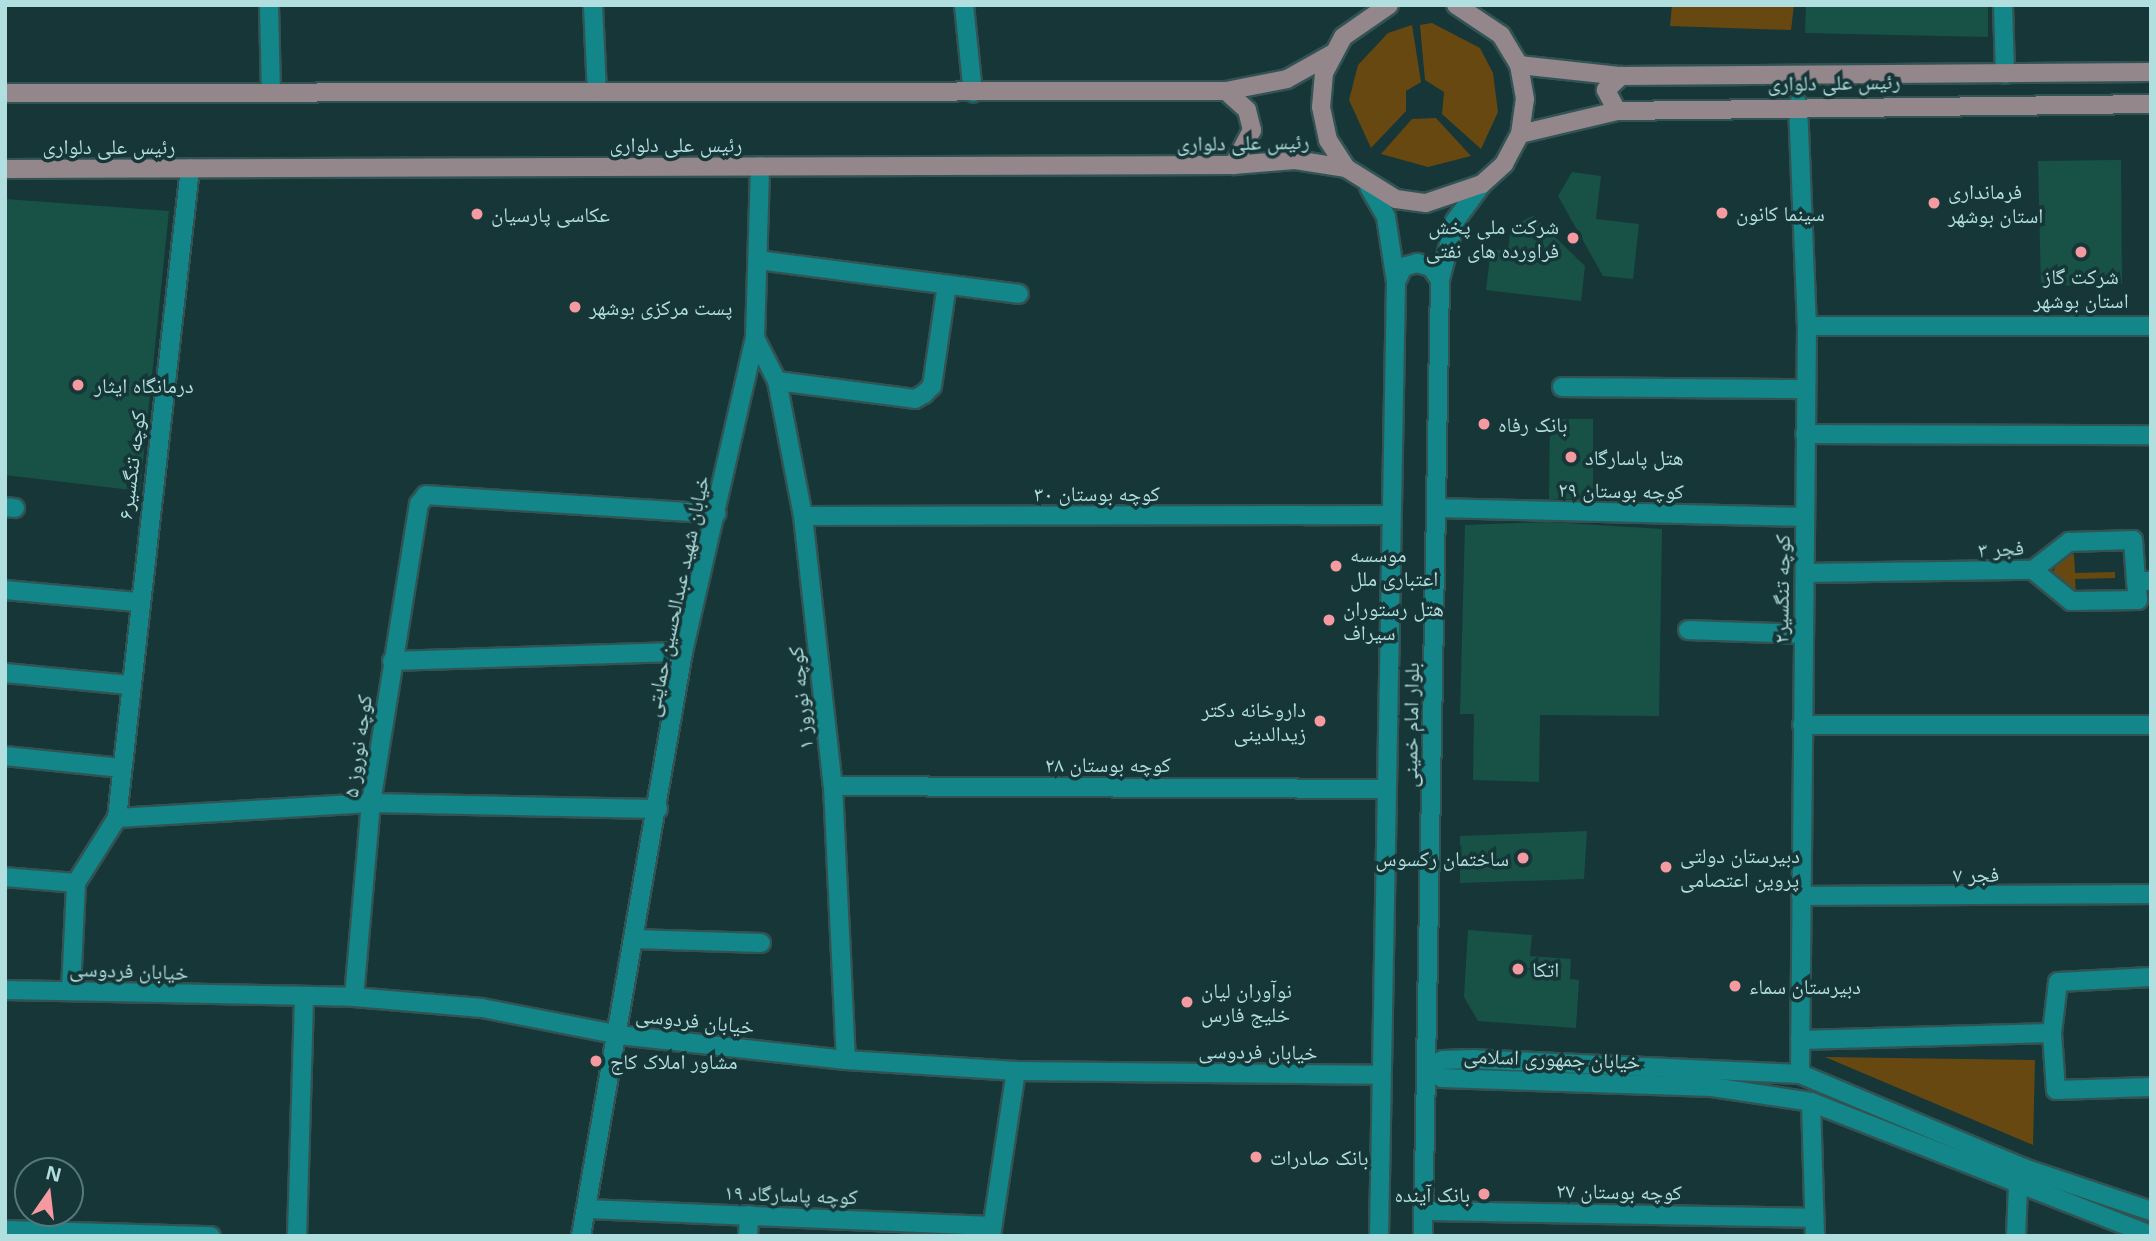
<!DOCTYPE html>
<meta charset="utf-8">
<style>
body{margin:0}
#map{position:relative;width:2156px;height:1241px;overflow:hidden;background:#173637;font-family:"Open Sans","Noto Naskh Arabic",sans-serif}
div>[style]{position:absolute}
[style*='--x']{left:calc(var(--x)*1px);top:calc(var(--y)*1px);width:calc(var(--w)*1px);rotate:calc(var(--a)*1deg)}
.green>*{inset:0;background:#684811}
.building>*{inset:0;background:#185246}
.roads{filter:drop-shadow(2px 0 #325354) drop-shadow(-2px 0 #325354) drop-shadow(0 2px #325354) drop-shadow(0 -2px #325354)}
.minor>*{height:18px;margin:-9px;padding:0 9px;transform-origin:9px;border-radius:9px;background:#128688}
.major>*{height:18px;margin:-9px;padding:0 9px;transform-origin:9px;border-radius:9px;background:#94878b}
.dots>*{width:19px;height:19px;translate:-50% -50%;box-sizing:border-box;border:4px solid #173637;border-radius:50%}
span{translate:-50% -50%;white-space:nowrap;text-align:center;line-height:1.15;-webkit-text-stroke:7px #173637;paint-order:stroke}
.street-label{font-size:21px;color:#b1dede}
.poi-label{font-size:21px;color:#b1dede}
.left{translate:0 -50%;text-align:left}
.right{translate:-100% -50%;text-align:right}
.frame{position:absolute;inset:0;border:7px solid #b1dede;pointer-events:none}
.north{position:absolute;left:14px;top:1157px;width:70px;height:70px;box-sizing:border-box;background:#173637;border:2px solid #55797a;border-radius:50%;rotate:14deg;font-size:19px;font-weight:700;line-height:28px;text-align:center;color:#b1dede}
.north::after{content:'';display:block;margin:auto;width:24px;height:32px;background:#f49aa0;clip-path:polygon(50% 0,100% 100%,50% 72%,0 100%)}
</style>
<div id="map">
<div class="green">
<div style="clip-path:polygon(1672px 5px,1794px 5px,1791px 30px,1670px 26px)"></div>
<div style="clip-path:polygon(1432px 23px,1480px 48px,1493px 73px,1498px 112px,1481px 149px,1442px 114px,1444px 92px,1425px 80px,1420px 25px)"></div>
<div style="clip-path:polygon(1412px 25px,1421px 82px,1406px 91px,1406px 111px,1371px 148px,1349px 100px,1358px 65px,1388px 33px)"></div>
<div style="clip-path:polygon(1436px 118px,1471px 156px,1428px 167px,1381px 154px,1412px 119px)"></div>
<div style="clip-path:polygon(2074px 554px,2075px 573px,2115px 572px,2115px 578px,2075px 579px,2076px 594px,2053px 572px,2059px 559px)"></div>
<div style="clip-path:polygon(1825px 1057px,2035px 1060px,2033px 1145px)"></div>
</div>
<div class="building">
<div style="clip-path:polygon(1806px 5px,1988px 5px,1988px 37px,1805px 33px)"></div>
<div style="clip-path:polygon(2121px 160px,2122px 284px,2041px 286px,2038px 161px)"></div>
<div style="clip-path:polygon(1572px 172px,1601px 176px,1596px 219px,1639px 224px,1633px 279px,1603px 276px,1558px 196px)"></div>
<div style="clip-path:polygon(5px 199px,169px 211px,140px 491px,5px 475px)"></div>
<div style="clip-path:polygon(1533px 216px,1585px 266px,1581px 301px,1486px 290px,1491px 249px,1508px 251px,1511px 226px)"></div>
<div style="clip-path:polygon(1550px 419px,1593px 419px,1593px 500px,1549px 499px)"></div>
<div style="clip-path:polygon(1549px 522px,1662px 529px,1659px 716px,1540px 715px,1539px 782px,1473px 780px,1474px 714px,1460px 714px,1465px 525px)"></div>
<div style="clip-path:polygon(1587px 831px,1584px 879px,1460px 883px,1460px 836px)"></div>
<div style="clip-path:polygon(1468px 930px,1532px 935px,1530px 956px,1571px 959px,1570px 979px,1579px 980px,1576px 1028px,1478px 1021px,1464px 997px)"></div>
</div>
<div class="roads">
<div class="minor">
<div style="--x:269;--y:5;--w:88;--a:88.7"></div>
<div style="--x:593;--y:5;--w:87;--a:87.4"></div>
<div style="--x:964;--y:5;--w:88;--a:84.2"></div>
<div style="--x:2003;--y:5;--w:69;--a:88.3"></div>
<div style="--x:1798;--y:104;--w:222;--a:87.7"></div>
<div style="--x:1807;--y:326;--w:748;--a:90.54"></div>
<div style="--x:1369;--y:187;--w:34;--a:60"></div>
<div style="--x:1386;--y:217;--w:66;--a:81.3"></div>
<div style="--x:1396;--y:282;--w:954;--a:91.02"></div>
<div style="--x:758;--y:260;--w:263;--a:7.4"></div>
<div style="--x:1396;--y:282;--w:17;--a:-65"></div>
<div style="--x:1403;--y:267;--w:15;--a:-16"></div>
<div style="--x:1417;--y:263;--w:15;--a:16"></div>
<div style="--x:1431;--y:267;--w:16;--a:55"></div>
<div style="--x:1807;--y:326;--w:344;--a:0"></div>
<div style="--x:755;--y:338;--w:48;--a:62.9"></div>
<div style="--x:777;--y:381;--w:137;--a:79.1"></div>
<div style="--x:803;--y:516;--w:272;--a:83.7"></div>
<div style="--x:833;--y:786;--w:274;--a:87.3"></div>
<div style="--x:777;--y:381;--w:139;--a:7.4"></div>
<div style="--x:915;--y:399;--w:10;--a:-29"></div>
<div style="--x:924;--y:394;--w:11;--a:-45"></div>
<div style="--x:932;--y:386;--w:102;--a:-81.6"></div>
<div style="--x:1562;--y:387;--w:244;--a:0.5"></div>
<div style="--x:1805;--y:434;--w:346;--a:0.2"></div>
<div style="--x:5;--y:507;--w:10;--a:6"></div>
<div style="--x:1436;--y:508;--w:369;--a:1.4"></div>
<div style="--x:803;--y:516;--w:588;--a:-0.1"></div>
<div style="--x:2033;--y:570;--w:49;--a:39.2"></div>
<div style="--x:2071;--y:601;--w:67;--a:-0.9"></div>
<div style="--x:2138;--y:600;--w:19;--a:-96"></div>
<div style="--x:1805;--y:573;--w:228;--a:-0.8"></div>
<div style="--x:2033;--y:570;--w:46;--a:-37.9"></div>
<div style="--x:2069;--y:542;--w:64;--a:-1.8"></div>
<div style="--x:2133;--y:540;--w:41;--a:85.8"></div>
<div style="--x:2136;--y:581;--w:15;--a:0"></div>
<div style="--x:5;--y:590;--w:133;--a:5.2"></div>
<div style="--x:1688;--y:630;--w:116;--a:2"></div>
<div style="--x:392;--y:661;--w:291;--a:-1.8"></div>
<div style="--x:5;--y:673;--w:125;--a:5.5"></div>
<div style="--x:1802;--y:725;--w:349;--a:0"></div>
<div style="--x:5;--y:756;--w:117;--a:5.9"></div>
<div style="--x:833;--y:786;--w:550;--a:0.31"></div>
<div style="--x:117;--y:818;--w:254;--a:-3.4"></div>
<div style="--x:371;--y:803;--w:287;--a:1.2"></div>
<div style="--x:5;--y:877;--w:71;--a:4.8"></div>
<div style="--x:1801;--y:896;--w:350;--a:-0.3"></div>
<div style="--x:635;--y:939;--w:126;--a:1.8"></div>
<div style="--x:5;--y:990;--w:349;--a:1.1"></div>
<div style="--x:354;--y:997;--w:128;--a:4.9"></div>
<div style="--x:482;--y:1008;--w:140;--a:11.1"></div>
<div style="--x:619;--y:1035;--w:228;--a:6.3"></div>
<div style="--x:846;--y:1060;--w:170;--a:3.7"></div>
<div style="--x:1016;--y:1071;--w:365;--a:0.6"></div>
<div style="--x:71;--y:990;--w:107;--a:-87.3"></div>
<div style="--x:76;--y:883;--w:77;--a:-57.8"></div>
<div style="--x:117;--y:818;--w:654;--a:-83.59"></div>
<div style="--x:354;--y:997;--w:195;--a:-85"></div>
<div style="--x:371;--y:803;--w:303;--a:-80.9"></div>
<div style="--x:419;--y:504;--w:11;--a:-52"></div>
<div style="--x:426;--y:495;--w:291;--a:3.7"></div>
<div style="--x:2052;--y:1033;--w:51;--a:-83.3"></div>
<div style="--x:2058;--y:982;--w:93;--a:-3.1"></div>
<div style="--x:1800;--y:1040;--w:252;--a:-1.6"></div>
<div style="--x:2052;--y:1033;--w:57;--a:86"></div>
<div style="--x:2056;--y:1090;--w:95;--a:-1.8"></div>
<div style="--x:1811;--y:1102;--w:134;--a:88.3"></div>
<div style="--x:587;--y:1209;--w:405;--a:2.4"></div>
<div style="--x:1423;--y:1211;--w:391;--a:1"></div>
<div style="--x:2151;--y:1211;--w:134;--a:-161.3"></div>
<div style="--x:2024;--y:1168;--w:243;--a:-157.2"></div>
<div style="--x:1800;--y:1074;--w:326;--a:-177.4"></div>
<div style="--x:1474;--y:1059;--w:31;--a:178"></div>
<div style="--x:1443;--y:1060;--w:17;--a:155"></div>
<div style="--x:1428;--y:1067;--w:18;--a:38"></div>
<div style="--x:1442;--y:1078;--w:270;--a:1.9"></div>
<div style="--x:1712;--y:1087;--w:100;--a:8.6"></div>
<div style="--x:1811;--y:1102;--w:365;--a:21.4"></div>
<div style="--x:5;--y:1230;--w:206;--a:1.7"></div>
<div style="--x:297;--y:1236;--w:238;--a:-88.3"></div>
<div style="--x:581;--y:1236;--w:593;--a:-80.09"></div>
<div style="--x:683;--y:652;--w:322;--a:-77.1"></div>
<div style="--x:755;--y:338;--w:172;--a:-88.3"></div>
<div style="--x:748;--y:1236;--w:21;--a:-87"></div>
<div style="--x:991;--y:1236;--w:167;--a:-81.4"></div>
<div style="--x:1423;--y:1236;--w:956;--a:-88.98"></div>
<div style="--x:1440;--y:280;--w:61;--a:-75.7"></div>
<div style="--x:1455;--y:221;--w:46;--a:-53.9"></div>
<div style="--x:2016;--y:1236;--w:49;--a:-87.7"></div>
</div>
<div class="major">
<div style="--x:1389;--y:5;--w:56;--a:145.2"></div>
<div style="--x:1343;--y:37;--w:41;--a:117.8"></div>
<div style="--x:1324;--y:73;--w:34;--a:95"></div>
<div style="--x:1321;--y:107;--w:34;--a:78"></div>
<div style="--x:1328;--y:140;--w:33;--a:57"></div>
<div style="--x:1346;--y:168;--w:59;--a:31.8"></div>
<div style="--x:1396;--y:199;--w:30;--a:8"></div>
<div style="--x:1426;--y:203;--w:59;--a:-18.7"></div>
<div style="--x:1482;--y:184;--w:30;--a:-42"></div>
<div style="--x:1504;--y:164;--w:34;--a:-62"></div>
<div style="--x:1520;--y:134;--w:35;--a:-82"></div>
<div style="--x:1525;--y:99;--w:35;--a:-100"></div>
<div style="--x:1519;--y:65;--w:35;--a:-121"></div>
<div style="--x:1501;--y:35;--w:54;--a:-146.3"></div>
<div style="--x:1519;--y:65;--w:103;--a:6.2"></div>
<div style="--x:1621;--y:76;--w:530;--a:-0.43"></div>
<div style="--x:1226;--y:91;--w:28;--a:42"></div>
<div style="--x:1247;--y:110;--w:21;--a:76"></div>
<div style="--x:1252;--y:130;--w:40;--a:118"></div>
<div style="--x:5;--y:93;--w:1221;--a:-0.09"></div>
<div style="--x:1226;--y:91;--w:62;--a:-11.1"></div>
<div style="--x:1287;--y:79;--w:51;--a:-29.1"></div>
<div style="--x:1617;--y:111;--w:24;--a:-118"></div>
<div style="--x:1606;--y:90;--w:21;--a:-43"></div>
<div style="--x:1520;--y:134;--w:100;--a:-13.3"></div>
<div style="--x:1617;--y:111;--w:534;--a:-0.75"></div>
<div style="--x:5;--y:169;--w:1228;--a:-0.19"></div>
<div style="--x:1233;--y:165;--w:62;--a:-4.6"></div>
<div style="--x:1295;--y:160;--w:52;--a:8.9"></div>
</div>
</div>
<div class="dots">
<div style="left:1934px;top:203px;background:#f49aa0"></div>
<div style="left:1722px;top:213px;background:#f49aa0"></div>
<div style="left:477px;top:214px;background:#f49aa0"></div>
<div style="left:1573px;top:238px;background:#f49aa0"></div>
<div style="left:2081px;top:252px;background:#f49aa0"></div>
<div style="left:575px;top:307px;background:#f49aa0"></div>
<div style="left:78px;top:385px;background:#f49aa0"></div>
<div style="left:1484px;top:424px;background:#f49aa0"></div>
<div style="left:1571px;top:457px;background:#f49aa0"></div>
<div style="left:1336px;top:566px;background:#f49aa0"></div>
<div style="left:1329px;top:620px;background:#f49aa0"></div>
<div style="left:1320px;top:721px;background:#f49aa0"></div>
<div style="left:1523px;top:858px;background:#f49aa0"></div>
<div style="left:1666px;top:867px;background:#f49aa0"></div>
<div style="left:1518px;top:969px;background:#f49aa0"></div>
<div style="left:1735px;top:986px;background:#f49aa0"></div>
<div style="left:1187px;top:1002px;background:#f49aa0"></div>
<div style="left:596px;top:1061px;background:#f49aa0"></div>
<div style="left:1256px;top:1157px;background:#f49aa0"></div>
<div style="left:1484px;top:1194px;background:#f49aa0"></div>
</div>
<div class="street-label">
<span style="left:1834px;top:82px;rotate:-1deg">رئیس علی دلواری</span>
<span style="left:1243px;top:142px;rotate:-1deg">رئیس علی دلواری</span>
<span style="left:676px;top:144px">رئیس علی دلواری</span>
<span style="left:109px;top:146px">رئیس علی دلواری</span>
<span style="left:131px;top:465px;rotate:-83deg">کوچه تنگسیر۶</span>
<span style="left:1621px;top:490px;rotate:1deg">کوچه بوستان ۲۹</span>
<span style="left:1097px;top:493px">کوچه بوستان ۳۰</span>
<span style="left:2001px;top:548px;rotate:-3deg">فجر ۳</span>
<span style="left:1781px;top:589px;rotate:-89deg">کوچه تنگسیر۲</span>
<span style="left:676px;top:596px;rotate:-78deg">خیابان شهید عبدالحسین حمایتی</span>
<span style="left:800px;top:698px;rotate:-96deg">کوچه نوروز ۱</span>
<span style="left:1410px;top:725px;rotate:-89deg">بلوار امام خمینی</span>
<span style="left:357px;top:746px;rotate:-82deg">کوچه نوروز ۵</span>
<span style="left:1108px;top:764px">کوچه بوستان ۲۸</span>
<span style="left:1976px;top:874px;rotate:-1deg">فجر ۷</span>
<span style="left:129px;top:970px;rotate:2deg">خیابان فردوسی</span>
<span style="left:695px;top:1020px;rotate:6deg">خیابان فردوسی</span>
<span style="left:1258px;top:1051px;rotate:1deg">خیابان فردوسی</span>
<span style="left:1552px;top:1058px;rotate:2deg">خیابان جمهوری اسلامی</span>
<span style="left:1619px;top:1191px;rotate:1deg">کوچه بوستان ۲۷</span>
<span style="left:791px;top:1194px;rotate:2deg">کوچه پاسارگاد ۱۹</span>
</div>
<div class="poi-label">
<span class="left" style="left:1948px;top:203px">فرمانداری<br>استان بوشهر</span>
<span class="left" style="left:1736px;top:213px">سینما کانون</span>
<span class="left" style="left:491px;top:214px">عکاسی پارسیان</span>
<span class="right" style="left:1559px;top:238px">شرکت ملی پخش<br>فراورده های نفتی</span>
<span style="left:2081px;top:288px">شرکت گاز<br>استان بوشهر</span>
<span class="left" style="left:589px;top:307px">پست مرکزی بوشهر</span>
<span class="left" style="left:94px;top:385px">درمانگاه ایثار</span>
<span class="left" style="left:1498px;top:424px">بانک رفاه</span>
<span class="left" style="left:1585px;top:457px">هتل پاسارگاد</span>
<span class="left" style="left:1350px;top:566px">موسسه<br>اعتباری ملل</span>
<span class="left" style="left:1343px;top:620px">هتل رستوران<br>سیراف</span>
<span class="right" style="left:1306px;top:721px">داروخانه دکتر<br>زیدالدینی</span>
<span class="left" style="left:1680px;top:867px">دبیرستان دولتی<br>پروین اعتصامی</span>
<span class="right" style="left:1509px;top:858px">ساختمان رکسوس</span>
<span class="left" style="left:1532px;top:969px">اتکا</span>
<span class="left" style="left:1749px;top:986px">دبیرستان سماء</span>
<span class="left" style="left:1201px;top:1002px">نوآوران لیان<br>خلیج فارس</span>
<span class="left" style="left:610px;top:1061px">مشاور املاک کاج</span>
<span class="left" style="left:1270px;top:1157px">بانک صادرات</span>
<span class="right" style="left:1470px;top:1194px">بانک آینده</span>
</div>
<div class="frame"></div>
<div class="north">N</div>
</div>
